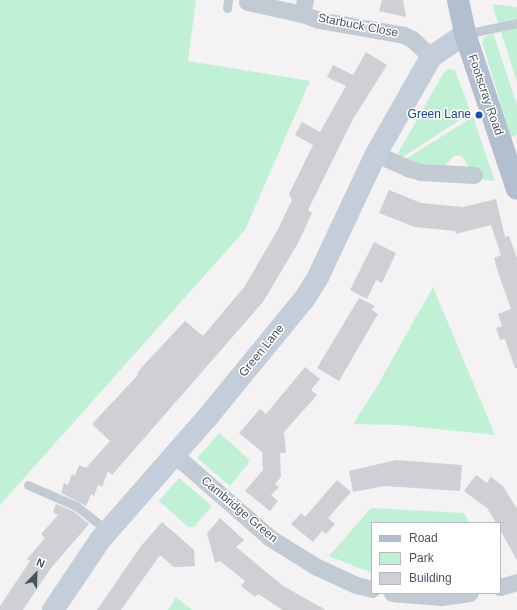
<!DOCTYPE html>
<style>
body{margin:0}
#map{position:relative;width:517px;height:610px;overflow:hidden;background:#f4f2f2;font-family:Arial,sans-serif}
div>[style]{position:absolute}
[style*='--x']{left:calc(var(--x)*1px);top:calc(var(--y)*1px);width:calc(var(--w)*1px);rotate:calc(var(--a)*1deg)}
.green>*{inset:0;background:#c0f1d7}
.building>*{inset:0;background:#ced0d6}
.service>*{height:9px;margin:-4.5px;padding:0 4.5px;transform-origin:4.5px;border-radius:4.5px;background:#c2cbd3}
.minor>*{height:17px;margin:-8.5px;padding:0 8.5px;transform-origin:8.5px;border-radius:8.5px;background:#c2cbd3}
.secondary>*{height:22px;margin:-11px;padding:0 11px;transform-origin:11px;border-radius:11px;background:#c4cdda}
.primary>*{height:22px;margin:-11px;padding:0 11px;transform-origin:11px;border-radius:11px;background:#b1bfd0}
.dots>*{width:11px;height:11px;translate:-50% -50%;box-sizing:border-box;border:2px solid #fff;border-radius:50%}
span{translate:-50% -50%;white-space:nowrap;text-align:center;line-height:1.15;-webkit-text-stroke:3px #fff;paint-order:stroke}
.street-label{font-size:12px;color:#495360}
.transit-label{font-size:12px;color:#164399}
.right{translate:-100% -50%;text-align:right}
.legend{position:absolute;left:371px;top:522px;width:130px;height:72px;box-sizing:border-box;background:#fff;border:1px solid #b6babf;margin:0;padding:5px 7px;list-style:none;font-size:12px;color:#495360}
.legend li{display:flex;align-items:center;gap:8px;height:20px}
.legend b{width:20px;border:1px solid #b6babf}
.north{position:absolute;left:16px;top:554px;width:40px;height:40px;-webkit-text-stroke:3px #fff;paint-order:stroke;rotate:23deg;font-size:11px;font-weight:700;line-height:16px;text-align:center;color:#495360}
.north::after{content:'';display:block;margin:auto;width:14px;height:18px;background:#495360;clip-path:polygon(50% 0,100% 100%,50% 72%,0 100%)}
</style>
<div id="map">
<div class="green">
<div style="clip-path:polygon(0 0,196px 0,188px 61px,310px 81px,245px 230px,0 505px)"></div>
<div style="clip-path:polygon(492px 4px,517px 7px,517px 82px,500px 29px)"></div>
<div style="clip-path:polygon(493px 33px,517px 105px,517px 135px,511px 137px,482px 42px,485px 37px)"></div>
<div style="clip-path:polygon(448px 69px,455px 70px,471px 113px,401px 158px,397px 155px,444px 72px)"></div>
<div style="clip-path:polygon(473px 117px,495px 181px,483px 180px,478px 169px,469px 168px,462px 156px,454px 156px,445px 166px,402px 161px)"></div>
<div style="clip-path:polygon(433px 287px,495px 435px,399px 425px,353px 424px,375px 390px)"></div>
<div style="clip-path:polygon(219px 433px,249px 459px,248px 464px,230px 486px,197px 458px)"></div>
<div style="clip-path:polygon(179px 478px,212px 506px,194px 527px,188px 527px,159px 501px)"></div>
<div style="clip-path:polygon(371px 508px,464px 513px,470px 523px,372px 523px,372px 573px,329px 556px)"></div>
<div style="clip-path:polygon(176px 597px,192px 610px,193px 610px,168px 610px)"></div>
</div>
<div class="building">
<div style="clip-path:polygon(382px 0,403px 0,406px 17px,379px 11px)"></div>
<div style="clip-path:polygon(366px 52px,387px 65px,353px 119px,308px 210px,312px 213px,298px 243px,263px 302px,112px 475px,108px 471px,102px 487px,98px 485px,94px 496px,91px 494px,86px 506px,61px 493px,64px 483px,68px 485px,72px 474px,75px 476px,79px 465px,86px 468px,110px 441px,92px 424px,138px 375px,137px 374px,141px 368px,185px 321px,203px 336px,245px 286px,277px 231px,292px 200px,289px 194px,313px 145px,295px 135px,302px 122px,320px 132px,346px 86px,327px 77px,333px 65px,353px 75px)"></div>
<div style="clip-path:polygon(389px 190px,421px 203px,463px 207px,496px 199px,505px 237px,509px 236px,517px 258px,517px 368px,515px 368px,505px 339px,500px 340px,496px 328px,502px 326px,498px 314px,511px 309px,496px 266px,494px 258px,501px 255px,491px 225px,456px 234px,455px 231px,415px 227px,379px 213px)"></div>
<div style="clip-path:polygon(374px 242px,396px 253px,382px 283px,376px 280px,367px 299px,350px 290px)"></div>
<div style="clip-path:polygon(359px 298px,375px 306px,372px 310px,378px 314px,339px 381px,317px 368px)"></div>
<div style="clip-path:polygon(305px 367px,320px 379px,311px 390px,317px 395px,284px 432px,286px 453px,280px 453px,281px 477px,275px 484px,279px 487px,271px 495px,278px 501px,270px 511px,245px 491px,263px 470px,262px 452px,239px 433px,260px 409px,266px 414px)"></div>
<div style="clip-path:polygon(396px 460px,462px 465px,460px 491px,385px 486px,353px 492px,349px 471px)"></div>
<div style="clip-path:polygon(476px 475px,487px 483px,491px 477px,503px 486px,517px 509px,517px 560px,500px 530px,500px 523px,496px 523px,487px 508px,464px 491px)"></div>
<div style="clip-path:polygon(337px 480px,351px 492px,328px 518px,335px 524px,326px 534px,322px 531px,313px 542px,291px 524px,301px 513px,305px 517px)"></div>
<div style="clip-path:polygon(56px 504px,73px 511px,89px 524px,51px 568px,23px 610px,0 610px,0 606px,30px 561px,27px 559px,45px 538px,41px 534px,58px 515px,53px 512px)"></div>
<div style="clip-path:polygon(220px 518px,244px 540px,236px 547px,283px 586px,326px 610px,283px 610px,258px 594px,255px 597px,241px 586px,245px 581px,220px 561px,215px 563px,207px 533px)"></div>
<div style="clip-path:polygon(162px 522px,194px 550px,195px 566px,174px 567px,160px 555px,121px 610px,97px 610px,141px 546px)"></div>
</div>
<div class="service">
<div style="--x:227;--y:8;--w:8;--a:-83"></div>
<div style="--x:465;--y:34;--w:53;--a:-11.9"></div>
<div style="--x:28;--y:485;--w:52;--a:23.6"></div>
<div style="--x:76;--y:506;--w:41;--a:38"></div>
</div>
<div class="minor">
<div style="--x:305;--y:0;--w:14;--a:102"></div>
<div style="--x:302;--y:14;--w:18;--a:19"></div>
<div style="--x:319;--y:20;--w:86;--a:10"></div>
<div style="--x:404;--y:35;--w:9;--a:27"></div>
<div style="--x:412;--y:39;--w:26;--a:43"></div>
<div style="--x:247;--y:2;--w:56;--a:12.3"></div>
<div style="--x:376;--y:154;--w:34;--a:24"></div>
<div style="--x:407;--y:168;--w:15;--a:16"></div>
<div style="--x:421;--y:172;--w:53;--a:3.2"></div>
<div style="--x:175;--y:455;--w:126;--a:41.1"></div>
<div style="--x:270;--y:538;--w:55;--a:31.7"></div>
<div style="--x:317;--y:567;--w:43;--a:24.8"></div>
<div style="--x:356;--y:585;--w:16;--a:14"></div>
<div style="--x:500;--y:587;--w:18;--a:-16"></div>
<div style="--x:392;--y:593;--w:49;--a:4.7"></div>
<div style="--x:441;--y:597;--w:29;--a:-8"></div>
</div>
<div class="secondary">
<div style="--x:53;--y:610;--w:84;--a:-56.1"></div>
<div style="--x:100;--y:540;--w:161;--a:-48.8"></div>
<div style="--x:206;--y:419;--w:156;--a:-50.7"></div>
<div style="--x:305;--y:298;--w:25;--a:-58"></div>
<div style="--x:318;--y:277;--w:136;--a:-64.8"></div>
<div style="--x:376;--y:154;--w:112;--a:-60.4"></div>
<div style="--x:431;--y:57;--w:41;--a:-34.1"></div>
</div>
<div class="primary">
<div style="--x:458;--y:0;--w:35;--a:78"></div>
<div style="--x:465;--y:34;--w:163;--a:71.5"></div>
</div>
<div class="dots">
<div style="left:479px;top:115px;background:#1a4fb4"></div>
</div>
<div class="street-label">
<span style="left:358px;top:26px;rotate:11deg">Starbuck Close</span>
<span style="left:485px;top:95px;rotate:71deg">Footscray Road</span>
<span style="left:262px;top:351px;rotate:-51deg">Green Lane</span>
<span style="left:239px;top:510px;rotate:40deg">Cambridge Green</span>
</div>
<div class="transit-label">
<span class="right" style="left:471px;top:115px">Green Lane</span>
</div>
<ul class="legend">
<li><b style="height:5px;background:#b1bfd0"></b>Road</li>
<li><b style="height:11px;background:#c0f1d7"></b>Park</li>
<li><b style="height:11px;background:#ced0d6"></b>Building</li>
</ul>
<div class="north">N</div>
</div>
